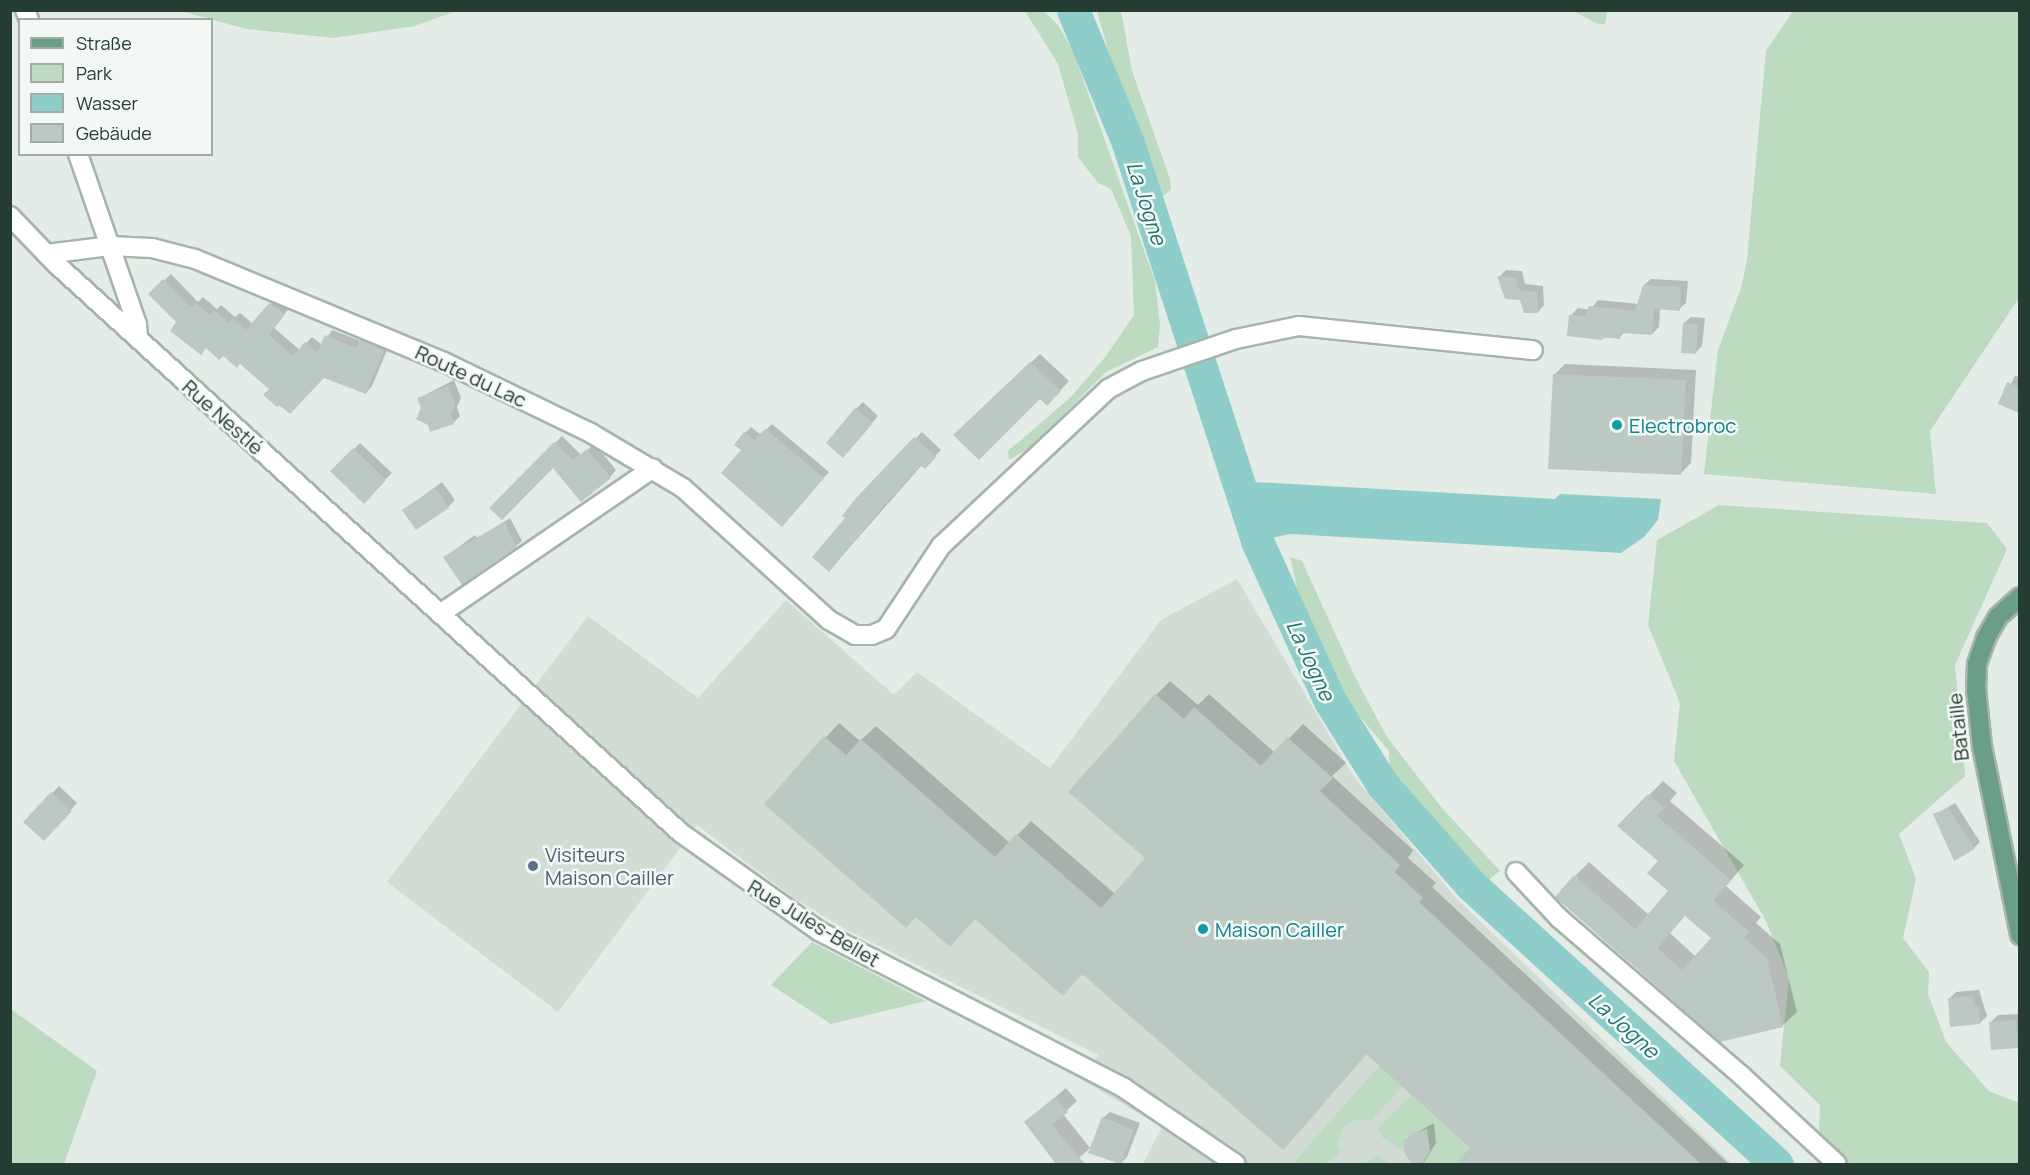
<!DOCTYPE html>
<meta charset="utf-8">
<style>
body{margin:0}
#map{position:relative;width:2030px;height:1175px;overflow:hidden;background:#e3ece6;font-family:Manrope,sans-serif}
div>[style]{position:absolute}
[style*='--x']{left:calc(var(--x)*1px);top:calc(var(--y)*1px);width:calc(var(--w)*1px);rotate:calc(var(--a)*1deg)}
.built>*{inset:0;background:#d1dcd5}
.green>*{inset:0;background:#bddbc0}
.water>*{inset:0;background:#8fcdcb}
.shadow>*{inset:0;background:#0003}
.river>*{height:33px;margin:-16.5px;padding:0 16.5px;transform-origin:16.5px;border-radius:16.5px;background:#8fcdcb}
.building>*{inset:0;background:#bbc9c2}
.roads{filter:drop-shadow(2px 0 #a6b4ac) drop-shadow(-2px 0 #a6b4ac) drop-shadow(0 2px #a6b4ac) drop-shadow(0 -2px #a6b4ac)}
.minor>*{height:18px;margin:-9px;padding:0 9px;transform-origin:9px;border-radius:9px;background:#fff}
.major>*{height:18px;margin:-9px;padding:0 9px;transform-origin:9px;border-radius:9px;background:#6b9e87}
.dots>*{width:16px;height:16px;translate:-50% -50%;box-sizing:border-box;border:3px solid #f3f8f5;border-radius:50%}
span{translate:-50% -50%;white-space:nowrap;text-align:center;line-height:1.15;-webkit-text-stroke:5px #f3f8f5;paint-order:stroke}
.street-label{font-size:20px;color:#243c31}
.culture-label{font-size:20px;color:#0d838f}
.left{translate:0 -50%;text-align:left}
.service-label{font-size:20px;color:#4e5e75}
.water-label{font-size:21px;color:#227472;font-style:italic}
.frame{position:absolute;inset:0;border:12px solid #243c31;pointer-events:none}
.legend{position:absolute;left:18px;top:18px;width:195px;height:138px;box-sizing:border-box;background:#f3f8f5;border:2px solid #a0ada7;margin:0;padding:8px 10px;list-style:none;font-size:18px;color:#243c31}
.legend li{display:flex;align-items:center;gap:12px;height:30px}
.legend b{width:30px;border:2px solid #a0ada7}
</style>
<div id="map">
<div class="built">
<div style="clip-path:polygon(1237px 579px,1354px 777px,1457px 899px,1732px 1164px,1143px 1164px,1162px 1127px,1080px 1079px,1098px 1055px,847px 930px,794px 898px,697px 825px,558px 1012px,387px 882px,588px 616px,698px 698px,786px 600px,894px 695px,917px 672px,1050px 768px,1161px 620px)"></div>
</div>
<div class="green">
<div style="clip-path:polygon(181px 11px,456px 10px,456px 11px,415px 26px,333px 38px,246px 29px)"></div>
<div style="clip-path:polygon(1025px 11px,1044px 11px,1058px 25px,1073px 51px,1155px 281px,1160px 324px,1158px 347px,1106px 372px,1031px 447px,1009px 460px,1008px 451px,1071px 397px,1106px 356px,1134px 315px,1131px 236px,1111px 189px,1098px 183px,1078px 157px,1078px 134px,1058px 64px)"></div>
<div style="clip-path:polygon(1097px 11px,1120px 11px,1122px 16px,1132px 71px,1170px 179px,1171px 190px,1162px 197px,1152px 178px,1144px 142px,1119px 89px)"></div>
<div style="clip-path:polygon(1573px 11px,1607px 11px,1605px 24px,1598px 24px)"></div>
<div style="clip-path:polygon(1793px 11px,2019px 11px,2019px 298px,1930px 431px,1936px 494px,1704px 474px,1718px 350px,1741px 288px,1747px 260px,1766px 51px)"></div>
<div style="clip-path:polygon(1719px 505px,1987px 523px,2007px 549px,1955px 665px,1965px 776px,1899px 834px,1916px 879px,1903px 938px,1929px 972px,1928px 994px,1946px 1042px,1989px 1091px,2019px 1103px,2019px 1164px,1818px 1164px,1820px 1105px,1780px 1066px,1789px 978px,1766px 921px,1674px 761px,1680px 703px,1648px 625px,1657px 540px)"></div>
<div style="clip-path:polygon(1290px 557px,1302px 561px,1354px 675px,1387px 737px,1442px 808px,1500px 871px,1481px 885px,1458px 869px,1390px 787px,1389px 751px,1349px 704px,1334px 676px,1299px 597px)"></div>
<div style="clip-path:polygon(812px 942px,926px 1001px,831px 1024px,771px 985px)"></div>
<div style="clip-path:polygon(11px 1009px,97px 1071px,64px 1164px,11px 1164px)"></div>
<div style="clip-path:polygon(1380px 1065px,1402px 1087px,1371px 1121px,1358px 1119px,1343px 1126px,1337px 1143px,1340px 1151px,1334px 1159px,1321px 1164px,1301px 1164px,1295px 1161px)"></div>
<div style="clip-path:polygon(1411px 1095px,1470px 1148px,1455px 1164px,1423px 1164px,1431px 1145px,1422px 1132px,1406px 1136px,1404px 1152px,1382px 1137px,1378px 1128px)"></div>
<div style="clip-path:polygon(1377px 1155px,1389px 1164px,1350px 1164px,1370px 1161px)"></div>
</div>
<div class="water">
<div style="clip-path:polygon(1237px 481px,1555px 499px,1560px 494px,1661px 499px,1658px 520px,1644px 537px,1621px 553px,1290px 534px,1257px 541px)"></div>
</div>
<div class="shadow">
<div style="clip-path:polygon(1506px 270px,1522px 271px,1525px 284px,1543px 286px,1544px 305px,1538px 312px,1499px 277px)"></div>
<div style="clip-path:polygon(171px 274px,198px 302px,203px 297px,217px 309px,221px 305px,235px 317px,240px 313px,253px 324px,277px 297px,290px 307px,274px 328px,300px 350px,312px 337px,322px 345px,332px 330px,361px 341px,368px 334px,390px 343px,372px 386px,366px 393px,324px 376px,290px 413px,265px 395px,271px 389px,240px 362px,178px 322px,151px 294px)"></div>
<div style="clip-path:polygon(1651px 279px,1688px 281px,1686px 303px,1679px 309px,1660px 308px,1659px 327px,1652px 334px,1625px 331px,1620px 337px,1602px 338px,1571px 315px,1578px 308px,1590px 310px,1598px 300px,1639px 304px,1644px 285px)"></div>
<div style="clip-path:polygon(1691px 317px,1705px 318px,1702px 346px,1696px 352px,1684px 323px)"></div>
<div style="clip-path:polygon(1040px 354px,1069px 381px,1057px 394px,1040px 397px,955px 435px)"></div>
<div style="clip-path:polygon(1565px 364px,1696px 370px,1691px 463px,1681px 473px,1554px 375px)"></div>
<div style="clip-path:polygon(2015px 376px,2020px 377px,2020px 412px,2000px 404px)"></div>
<div style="clip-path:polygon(454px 380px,461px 398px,457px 407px,460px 416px,453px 423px,422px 408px,419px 398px)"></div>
<div style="clip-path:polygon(863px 402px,878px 416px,850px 449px,856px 409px)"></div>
<div style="clip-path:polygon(772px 424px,829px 472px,788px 519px,743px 449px,745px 433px,751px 427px,761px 435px)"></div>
<div style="clip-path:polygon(922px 432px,941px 450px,925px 467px,922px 465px,835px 564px,847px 518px,857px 499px)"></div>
<div style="clip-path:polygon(562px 436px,581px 455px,595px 444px,616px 470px,610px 477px,553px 466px,491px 508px)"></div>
<div style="clip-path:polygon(360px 443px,392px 473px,364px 501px,333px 471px)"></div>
<div style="clip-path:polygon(442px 482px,455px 500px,448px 507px,404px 510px)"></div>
<div style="clip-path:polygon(510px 518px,522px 541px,516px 546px,445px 557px,475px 535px,478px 539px)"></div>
<div style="clip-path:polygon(1170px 681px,1198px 705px,1209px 694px,1275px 753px,1303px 724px,1346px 763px,1332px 776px,1413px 850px,1408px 858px,1436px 883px,1432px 887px,1729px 1164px,1456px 1164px,1477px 1141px,1367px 1053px,1297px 1134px,1083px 973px,1063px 994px,976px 918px,917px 915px,766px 804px,839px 723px,860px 741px,876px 726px,1010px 843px,1031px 821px,1115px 894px,1147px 858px,1156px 695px)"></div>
<div style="clip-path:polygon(evenodd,1663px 781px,1677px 793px,1670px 801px,1744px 865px,1726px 886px,1761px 917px,1756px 923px,1780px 944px,1797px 1012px,1782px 1026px,1720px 1041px,1575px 876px,1589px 862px,1649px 915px,1670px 891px,1660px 861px,1619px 826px,1663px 781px,1686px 914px,1713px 938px,1696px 957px,1670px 933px,1686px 914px)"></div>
<div style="clip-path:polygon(59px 786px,77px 803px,44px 839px,25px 822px)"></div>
<div style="clip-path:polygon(1955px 803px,1980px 842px,1974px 848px,1935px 815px)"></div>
<div style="clip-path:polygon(1979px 990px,1987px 1016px,1980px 1023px,1949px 999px,1956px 992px)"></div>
<div style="clip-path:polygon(2020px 1014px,2020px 1044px,2017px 1047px,1991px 1022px,1998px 1015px)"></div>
<div style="clip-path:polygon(1066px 1088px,1077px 1101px,1063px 1114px,1090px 1148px,1072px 1164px,1059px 1164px,1026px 1122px)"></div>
<div style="clip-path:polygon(1110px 1112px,1140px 1123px,1127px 1157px,1120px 1164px,1090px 1152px,1103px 1118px)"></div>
<div style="clip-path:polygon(1434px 1123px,1436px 1143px,1423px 1164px,1414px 1164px,1404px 1146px,1408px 1137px)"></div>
</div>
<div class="river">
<div style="--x:1073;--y:10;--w:144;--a:67.5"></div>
<div style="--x:1128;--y:143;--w:418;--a:72"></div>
<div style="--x:1257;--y:541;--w:176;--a:65.5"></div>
<div style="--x:1330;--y:701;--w:98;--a:57.9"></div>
<div style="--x:1382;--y:784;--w:135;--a:48.6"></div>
<div style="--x:1471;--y:885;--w:414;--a:42.4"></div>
</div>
<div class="building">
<div style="clip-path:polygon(1497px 276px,1516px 278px,1519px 290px,1537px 292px,1538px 313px,1524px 313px,1520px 300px,1505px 299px)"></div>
<div style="clip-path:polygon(163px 279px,191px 307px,196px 303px,210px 315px,214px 310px,229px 323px,232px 318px,246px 330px,269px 303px,285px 314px,269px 335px,293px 356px,305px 342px,317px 352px,325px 335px,356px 348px,360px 339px,384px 350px,366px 394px,324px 378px,290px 414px,280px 405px,277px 407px,263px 395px,269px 389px,240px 364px,237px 368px,223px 356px,219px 360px,206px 348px,201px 355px,170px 331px,176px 322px,148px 294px)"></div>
<div style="clip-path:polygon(1643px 285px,1681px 287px,1680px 311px,1654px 309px,1652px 335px,1621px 333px,1620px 339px,1603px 337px,1603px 340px,1567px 336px,1569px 315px,1585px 316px,1589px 306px,1635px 311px)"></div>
<div style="clip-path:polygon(1683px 323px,1698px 324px,1696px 354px,1681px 353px)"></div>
<div style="clip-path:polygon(1030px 362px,1061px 391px,1047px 406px,1040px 399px,979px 460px,953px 435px)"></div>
<div style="clip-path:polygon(1553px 374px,1686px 380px,1681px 475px,1548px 469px)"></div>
<div style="clip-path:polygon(2007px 382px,2019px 387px,2019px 413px,1998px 404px)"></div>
<div style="clip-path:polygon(448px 386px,455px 405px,451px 414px,454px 424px,430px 432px,428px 425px,416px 419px,421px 408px,417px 398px)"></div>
<div style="clip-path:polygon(855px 408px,873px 423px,843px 458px,826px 443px)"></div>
<div style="clip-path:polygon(765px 429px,824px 478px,782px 527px,721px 473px,741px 450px,734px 445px,744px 432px,754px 440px)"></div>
<div style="clip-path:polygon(914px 437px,936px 457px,925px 469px,921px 466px,881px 509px,829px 572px,812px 557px,845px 518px,842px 516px,856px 498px)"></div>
<div style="clip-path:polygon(554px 442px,573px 460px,587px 449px,611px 478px,581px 502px,553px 468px,502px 520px,489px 508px)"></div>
<div style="clip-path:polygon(353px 448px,386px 480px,364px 504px,330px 471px)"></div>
<div style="clip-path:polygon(435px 488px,449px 508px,416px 530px,402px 510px)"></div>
<div style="clip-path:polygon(504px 522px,517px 547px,462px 585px,443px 557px)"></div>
<div style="clip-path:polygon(1155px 694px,1184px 719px,1194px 707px,1261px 766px,1287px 737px,1333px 778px,1320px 791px,1400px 865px,1395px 872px,1423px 898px,1419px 902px,1701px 1164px,1455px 1164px,1470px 1148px,1366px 1054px,1283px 1150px,1082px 974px,1063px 996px,975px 919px,950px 947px,916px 917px,906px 928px,764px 804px,824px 736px,846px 755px,861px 739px,995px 857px,1016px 834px,1101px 908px,1145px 858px,1068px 792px)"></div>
<div style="clip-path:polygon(51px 792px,72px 811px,44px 841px,23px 822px)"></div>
<div style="clip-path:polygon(evenodd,1648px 794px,1664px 808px,1657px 816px,1731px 880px,1713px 901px,1749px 932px,1744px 938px,1767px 958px,1783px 1027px,1720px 1042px,1555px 897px,1574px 875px,1635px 929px,1668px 891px,1647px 873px,1658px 861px,1617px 826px,1648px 794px,1685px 916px,1711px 938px,1682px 970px,1657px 948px,1685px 916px)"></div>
<div style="clip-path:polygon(1948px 808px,1975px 849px,1954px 861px,1933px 814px)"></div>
<div style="clip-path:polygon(1973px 996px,1974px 1007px,1979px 1007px,1980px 1024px,1950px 1027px,1948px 998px)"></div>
<div style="clip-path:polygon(2016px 1020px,2018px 1048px,1991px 1050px,1989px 1022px)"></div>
<div style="clip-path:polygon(1055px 1097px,1068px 1112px,1052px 1125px,1085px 1164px,1056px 1164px,1024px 1122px)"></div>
<div style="clip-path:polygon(1102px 1117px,1134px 1130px,1121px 1164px,1088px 1153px)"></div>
<div style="clip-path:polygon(1427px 1129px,1430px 1151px,1422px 1164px,1412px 1164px,1404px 1152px,1404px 1141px,1411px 1133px)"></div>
</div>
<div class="roads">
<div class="minor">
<div style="--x:25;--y:10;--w:11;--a:68"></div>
<div style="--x:78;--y:154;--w:180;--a:70.9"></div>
<div style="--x:137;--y:324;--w:14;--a:86"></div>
<div style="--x:10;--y:216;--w:65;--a:46.2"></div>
<div style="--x:55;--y:263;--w:847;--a:42.32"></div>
<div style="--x:681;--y:833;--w:169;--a:35.4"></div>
<div style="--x:819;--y:931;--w:343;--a:27.2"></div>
<div style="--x:1124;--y:1088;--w:135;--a:34.2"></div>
<div style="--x:46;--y:254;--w:64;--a:-7.1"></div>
<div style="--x:110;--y:246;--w:42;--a:2.7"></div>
<div style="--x:152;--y:248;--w:44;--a:14.3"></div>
<div style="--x:195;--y:259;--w:269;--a:22.5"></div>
<div style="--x:444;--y:362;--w:161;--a:25.8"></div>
<div style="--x:589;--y:432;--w:109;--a:30.8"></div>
<div style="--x:683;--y:488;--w:197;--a:42.1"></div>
<div style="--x:829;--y:620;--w:30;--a:30"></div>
<div style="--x:855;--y:635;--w:17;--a:0"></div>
<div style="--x:872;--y:635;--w:15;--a:-23"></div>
<div style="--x:886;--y:629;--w:100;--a:-56.5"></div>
<div style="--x:941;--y:546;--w:229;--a:-43.2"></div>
<div style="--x:1108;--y:389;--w:38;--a:-28"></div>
<div style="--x:1142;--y:371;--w:99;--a:-18.8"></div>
<div style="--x:1236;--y:339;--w:64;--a:-11.7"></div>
<div style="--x:1299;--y:326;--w:235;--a:5.9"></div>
<div style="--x:440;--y:614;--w:258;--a:-34.4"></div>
<div style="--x:1516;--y:872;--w:63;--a:46.9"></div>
<div style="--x:1559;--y:918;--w:242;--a:40.8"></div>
<div style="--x:1742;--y:1076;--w:129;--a:42.8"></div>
</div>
<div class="major">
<div style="--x:2020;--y:597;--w:30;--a:138"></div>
<div style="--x:1998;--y:617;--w:24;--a:120"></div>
<div style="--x:1986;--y:638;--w:28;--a:109"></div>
<div style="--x:1977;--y:664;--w:25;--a:92"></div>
<div style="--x:1976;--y:689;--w:57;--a:84"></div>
<div style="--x:1982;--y:746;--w:193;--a:78.6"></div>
</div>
</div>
<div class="dots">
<div style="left:1617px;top:425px;background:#0f9aa8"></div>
<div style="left:533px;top:866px;background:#5c6f8a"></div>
<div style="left:1203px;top:929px;background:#0f9aa8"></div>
</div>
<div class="street-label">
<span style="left:471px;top:376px;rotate:25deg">Route du Lac</span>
<span style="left:223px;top:417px;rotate:42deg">Rue Nestlé</span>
<span style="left:1958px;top:727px;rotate:-96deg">Bataille</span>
<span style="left:814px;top:923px;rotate:31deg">Rue Jules-Bellet</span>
</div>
<div class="culture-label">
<span class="left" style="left:1629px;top:425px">Electrobroc</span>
<span class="left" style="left:1215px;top:929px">Maison Cailler</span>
</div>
<div class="service-label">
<span class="left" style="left:545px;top:866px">Visiteurs<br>Maison Cailler</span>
</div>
<div class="water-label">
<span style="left:1147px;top:203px;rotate:72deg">La Jogne</span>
<span style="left:1311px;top:660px;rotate:65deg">La Jogne</span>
<span style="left:1624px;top:1025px;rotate:42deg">La Jogne</span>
</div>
<div class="frame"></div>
<ul class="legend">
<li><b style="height:8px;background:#6b9e87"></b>Straße</li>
<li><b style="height:16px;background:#bddbc0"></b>Park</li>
<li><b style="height:16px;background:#8fcdcb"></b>Wasser</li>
<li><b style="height:16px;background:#bbc9c2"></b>Gebäude</li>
</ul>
</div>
